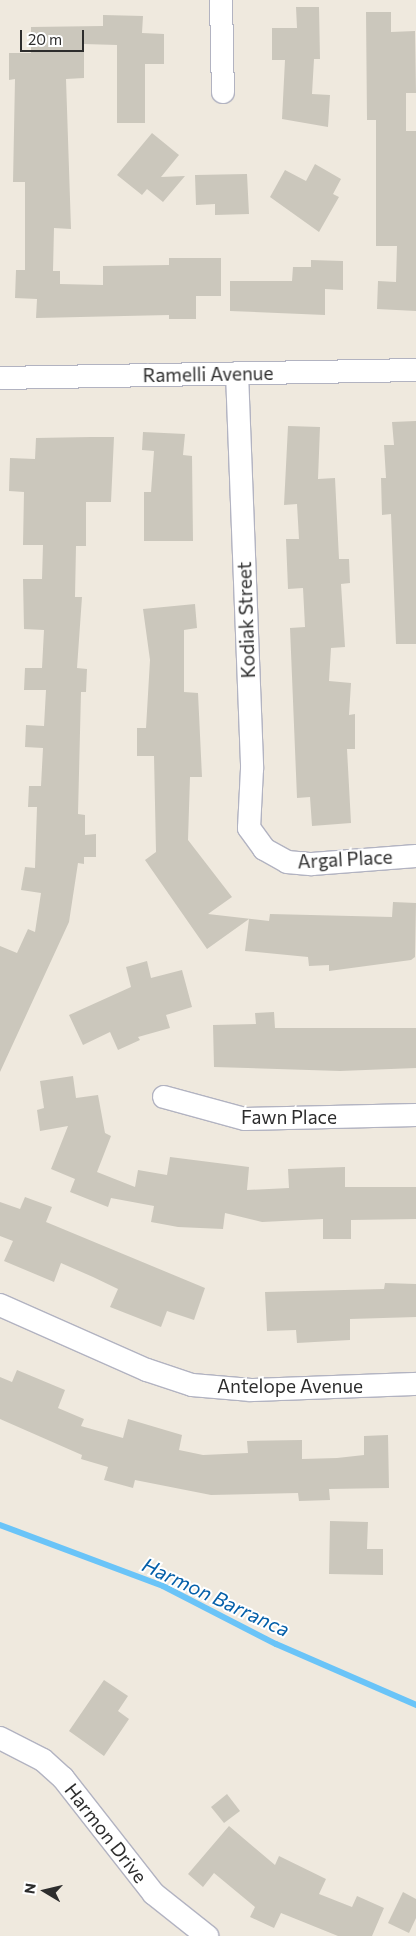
<!DOCTYPE html>
<style>
body{margin:0}
#map{position:relative;width:416px;height:1936px;overflow:hidden;background:#efe9de;font-family:Commissioner,sans-serif}
div>[style]{position:absolute}
[style*='--x']{left:calc(var(--x)*1px);top:calc(var(--y)*1px);width:calc(var(--w)*1px);rotate:calc(var(--a)*1deg)}
.stream>*{height:6px;margin:-3px;padding:0 3px;transform-origin:3px;border-radius:3px;background:#6ac4f8}
.building>*{inset:0;background:#cbc7bc}
.roads{filter:drop-shadow(1px 0 #b2b3c1) drop-shadow(-1px 0 #b2b3c1) drop-shadow(0 1px #b2b3c1) drop-shadow(0 -1px #b2b3c1)}
.minor>*{height:22px;margin:-11px;padding:0 11px;transform-origin:11px;border-radius:11px;background:#fff}
span{translate:-50% -50%;white-space:nowrap;text-align:center;line-height:1.15;-webkit-text-stroke:4px #fff;paint-order:stroke}
.street-label{font-size:19px;color:#2d2d2d}
.water-label{font-size:20px;color:#045fa9;font-style:italic}
.north{position:absolute;left:20px;top:1866px;width:50px;height:50px;-webkit-text-stroke:4px #fff;paint-order:stroke;rotate:279deg;font-size:14px;font-weight:700;line-height:20px;text-align:center;color:#2d2d2d}
.north::after{content:'';display:block;margin:auto;width:18px;height:22px;background:#2d2d2d;clip-path:polygon(50% 0,100% 100%,50% 72%,0 100%)}
.scale{position:absolute;left:20px;top:30px;width:64px;height:22px;box-sizing:border-box;border:2px solid #2d2d2d;border-top:0;padding-left:6px;font-size:15px;line-height:18px;white-space:nowrap;color:#2d2d2d;-webkit-text-stroke:4px #fff;paint-order:stroke}
</style>
<div id="map">
<div class="stream">
<div style="--x:0;--y:1525;--w:174;--a:20.5"></div>
<div style="--x:163;--y:1586;--w:127;--a:27.2"></div>
<div style="--x:276;--y:1644;--w:153;--a:23.5"></div>
</div>
<div class="building">
<div style="clip-path:polygon(296px 7px,319px 7px,320px 59px,314px 59px,312px 94px,330px 95px,328px 127px,282px 119px,285px 60px,272px 60px,272px 28px,297px 28px)"></div>
<div style="clip-path:polygon(366px 12px,391px 12px,391px 32px,415px 31px,416px 93px,406px 93px,406px 131px,416px 131px,416px 311px,377px 309px,378px 281px,396px 282px,397px 246px,376px 246px,376px 120px,367px 120px)"></div>
<div style="clip-path:polygon(103px 15px,143px 16px,142px 33px,164px 34px,164px 64px,145px 64px,145px 123px,117px 123px,117px 45px,84px 44px,84px 78px,66px 79px,71px 229px,54px 228px,53px 271px,60px 271px,60px 284px,103px 285px,103px 266px,169px 265px,169px 258px,221px 258px,221px 296px,196px 296px,196px 319px,169px 319px,169px 315px,36px 318px,37px 299px,15px 298px,16px 270px,25px 270px,25px 182px,13px 182px,15px 79px,9px 80px,9px 53px,31px 53px,31px 27px,103px 26px)"></div>
<div style="clip-path:polygon(152px 133px,179px 155px,161px 177px,185px 176px,163px 202px,147px 189px,142px 195px,117px 175px)"></div>
<div style="clip-path:polygon(315px 164px,341px 179px,333px 194px,339px 197px,319px 232px,270px 197px,285px 170px,306px 181px)"></div>
<div style="clip-path:polygon(247px 174px,249px 214px,215px 215px,215px 204px,196px 205px,195px 175px)"></div>
<div style="clip-path:polygon(311px 260px,343px 261px,343px 290px,325px 289px,325px 315px,230px 311px,230px 281px,292px 281px,293px 267px,311px 267px)"></div>
<div style="clip-path:polygon(416px 421px,416px 644px,396px 644px,391px 514px,382px 515px,381px 478px,386px 478px,384px 445px,394px 445px,392px 422px)"></div>
<div style="clip-path:polygon(288px 426px,320px 427px,318px 479px,335px 478px,339px 559px,349px 559px,350px 583px,341px 584px,345px 647px,331px 648px,329px 681px,351px 683px,349px 715px,355px 714px,355px 749px,347px 749px,351px 823px,312px 826px,310px 797px,297px 798px,290px 628px,305px 627px,303px 588px,288px 589px,286px 539px,299px 539px,297px 504px,284px 505px)"></div>
<div style="clip-path:polygon(143px 432px,185px 434px,183px 455px,192px 456px,193px 541px,144px 541px,144px 492px,151px 492px,154px 451px,142px 450px)"></div>
<div style="clip-path:polygon(91px 437px,114px 437px,111px 502px,86px 502px,86px 546px,76px 546px,75px 597px,82px 597px,77px 668px,87px 669px,86px 692px,81px 692px,78px 814px,85px 815px,85px 835px,96px 834px,96px 857px,84px 857px,84px 864px,78px 863px,69px 922px,0 1072px,0 946px,17px 953px,28px 929px,35px 932px,41px 893px,21px 890px,25px 867px,35px 868px,37px 807px,28px 807px,29px 786px,41px 786px,43px 748px,25px 747px,26px 725px,44px 726px,46px 690px,24px 690px,25px 668px,42px 668px,44px 630px,24px 629px,23px 579px,42px 579px,43px 545px,23px 545px,24px 492px,9px 491px,10px 458px,35px 459px,36px 438px)"></div>
<div style="clip-path:polygon(195px 604px,197px 628px,184px 630px,184px 692px,198px 693px,202px 777px,190px 777px,188px 840px,232px 897px,208px 914px,269px 921px,270px 914px,392px 917px,393px 902px,416px 903px,415px 957px,411px 960px,329px 971px,329px 965px,309px 966px,308px 957px,245px 951px,249px 919px,207px 949px,145px 860px,156px 852px,154px 756px,137px 756px,137px 728px,146px 728px,150px 660px,143px 609px)"></div>
<div style="clip-path:polygon(147px 961px,151px 978px,182px 970px,192px 1007px,166px 1015px,170px 1028px,138px 1037px,140px 1040px,118px 1050px,110px 1032px,83px 1045px,69px 1015px,131px 987px,126px 967px)"></div>
<div style="clip-path:polygon(274px 1012px,275px 1028px,416px 1028px,416px 1068px,340px 1071px,214px 1067px,213px 1025px,256px 1024px,255px 1013px)"></div>
<div style="clip-path:polygon(73px 1076px,76px 1098px,98px 1095px,105px 1133px,111px 1136px,97px 1172px,135px 1187px,138px 1170px,167px 1175px,170px 1157px,249px 1167px,247px 1190px,289px 1188px,288px 1169px,345px 1167px,345px 1187px,416px 1187px,416px 1219px,351px 1220px,351px 1239px,323px 1239px,323px 1219px,262px 1222px,225px 1213px,223px 1229px,178px 1227px,151px 1222px,154px 1206px,111px 1198px,108px 1207px,70px 1192px,75px 1179px,51px 1169px,68px 1126px,40px 1131px,37px 1110px,44px 1108px,40px 1081px)"></div>
<div style="clip-path:polygon(25px 1197px,52px 1207px,46px 1222px,205px 1288px,194px 1320px,167px 1311px,161px 1327px,110px 1307px,118px 1289px,93px 1277px,61px 1263px,54px 1282px,4px 1261px,13px 1241px,0 1236px,0 1202px,20px 1209px)"></div>
<div style="clip-path:polygon(385px 1283px,416px 1284px,416px 1317px,350px 1319px,350px 1340px,297px 1343px,296px 1330px,267px 1331px,265px 1292px,384px 1289px)"></div>
<div style="clip-path:polygon(17px 1370px,65px 1390px,58px 1408px,84px 1419px,81px 1426px,123px 1438px,128px 1419px,182px 1435px,179px 1450px,203px 1455px,248px 1453px,247px 1441px,302px 1440px,302px 1459px,337px 1458px,364px 1455px,364px 1436px,388px 1435px,389px 1488px,329px 1489px,330px 1500px,299px 1501px,298px 1493px,211px 1495px,135px 1480px,133px 1488px,104px 1480px,108px 1467px,81px 1459px,82px 1455px,0 1419px,0 1377px,12px 1382px)"></div>
<div style="clip-path:polygon(330px 1521px,368px 1522px,367px 1549px,383px 1549px,383px 1575px,329px 1574px)"></div>
<div style="clip-path:polygon(104px 1680px,128px 1696px,118px 1711px,129px 1719px,104px 1756px,69px 1731px)"></div>
<div style="clip-path:polygon(227px 1794px,240px 1811px,224px 1823px,211px 1807px)"></div>
<div style="clip-path:polygon(229px 1826px,275px 1865px,279px 1856px,326px 1879px,319px 1894px,352px 1907px,357px 1896px,384px 1908px,372px 1936px,338px 1936px,281px 1913px,274px 1928px,250px 1917px,255px 1907px,214px 1873px,203px 1887px,188px 1874px)"></div>
<div style="clip-path:polygon(403px 1892px,416px 1899px,416px 1918px,409px 1933px,388px 1923px)"></div>
</div>
<div class="roads">
<div class="minor">
<div style="--x:221;--y:0;--w:92;--a:88.8"></div>
<div style="--x:237;--y:373;--w:396;--a:87.8"></div>
<div style="--x:252;--y:769;--w:59;--a:92.9"></div>
<div style="--x:249;--y:828;--w:26;--a:54"></div>
<div style="--x:264;--y:849;--w:26;--a:29"></div>
<div style="--x:287;--y:862;--w:25;--a:5"></div>
<div style="--x:312;--y:864;--w:104;--a:-4.4"></div>
<div style="--x:0;--y:378;--w:416;--a:-1.1"></div>
<div style="--x:164;--y:1097;--w:84;--a:15.2"></div>
<div style="--x:245;--y:1119;--w:171;--a:-1.3"></div>
<div style="--x:0;--y:1305;--w:161;--a:23.9"></div>
<div style="--x:147;--y:1370;--w:47;--a:18.4"></div>
<div style="--x:192;--y:1385;--w:59;--a:4.8"></div>
<div style="--x:251;--y:1390;--w:165;--a:-2.1"></div>
<div style="--x:0;--y:1738;--w:48;--a:27.1"></div>
<div style="--x:43;--y:1760;--w:27;--a:42"></div>
<div style="--x:63;--y:1778;--w:147;--a:51.9"></div>
<div style="--x:154;--y:1894;--w:68;--a:38.4"></div>
</div>
</div>
<div class="street-label">
<span style="left:208px;top:374px;rotate:-1deg">Ramelli Avenue</span>
<span style="left:246px;top:620px;rotate:-92deg">Kodiak Street</span>
<span style="left:345px;top:859px;rotate:-3deg">Argal Place</span>
<span style="left:289px;top:1117px">Fawn Place</span>
<span style="left:290px;top:1386px">Antelope Avenue</span>
<span style="left:106px;top:1833px;rotate:52deg">Harmon Drive</span>
</div>
<div class="water-label">
<span style="left:216px;top:1597px;rotate:25deg">Harmon Barranca</span>
</div>
<div class="north">N</div>
<div class="scale">20 m</div>
</div>
